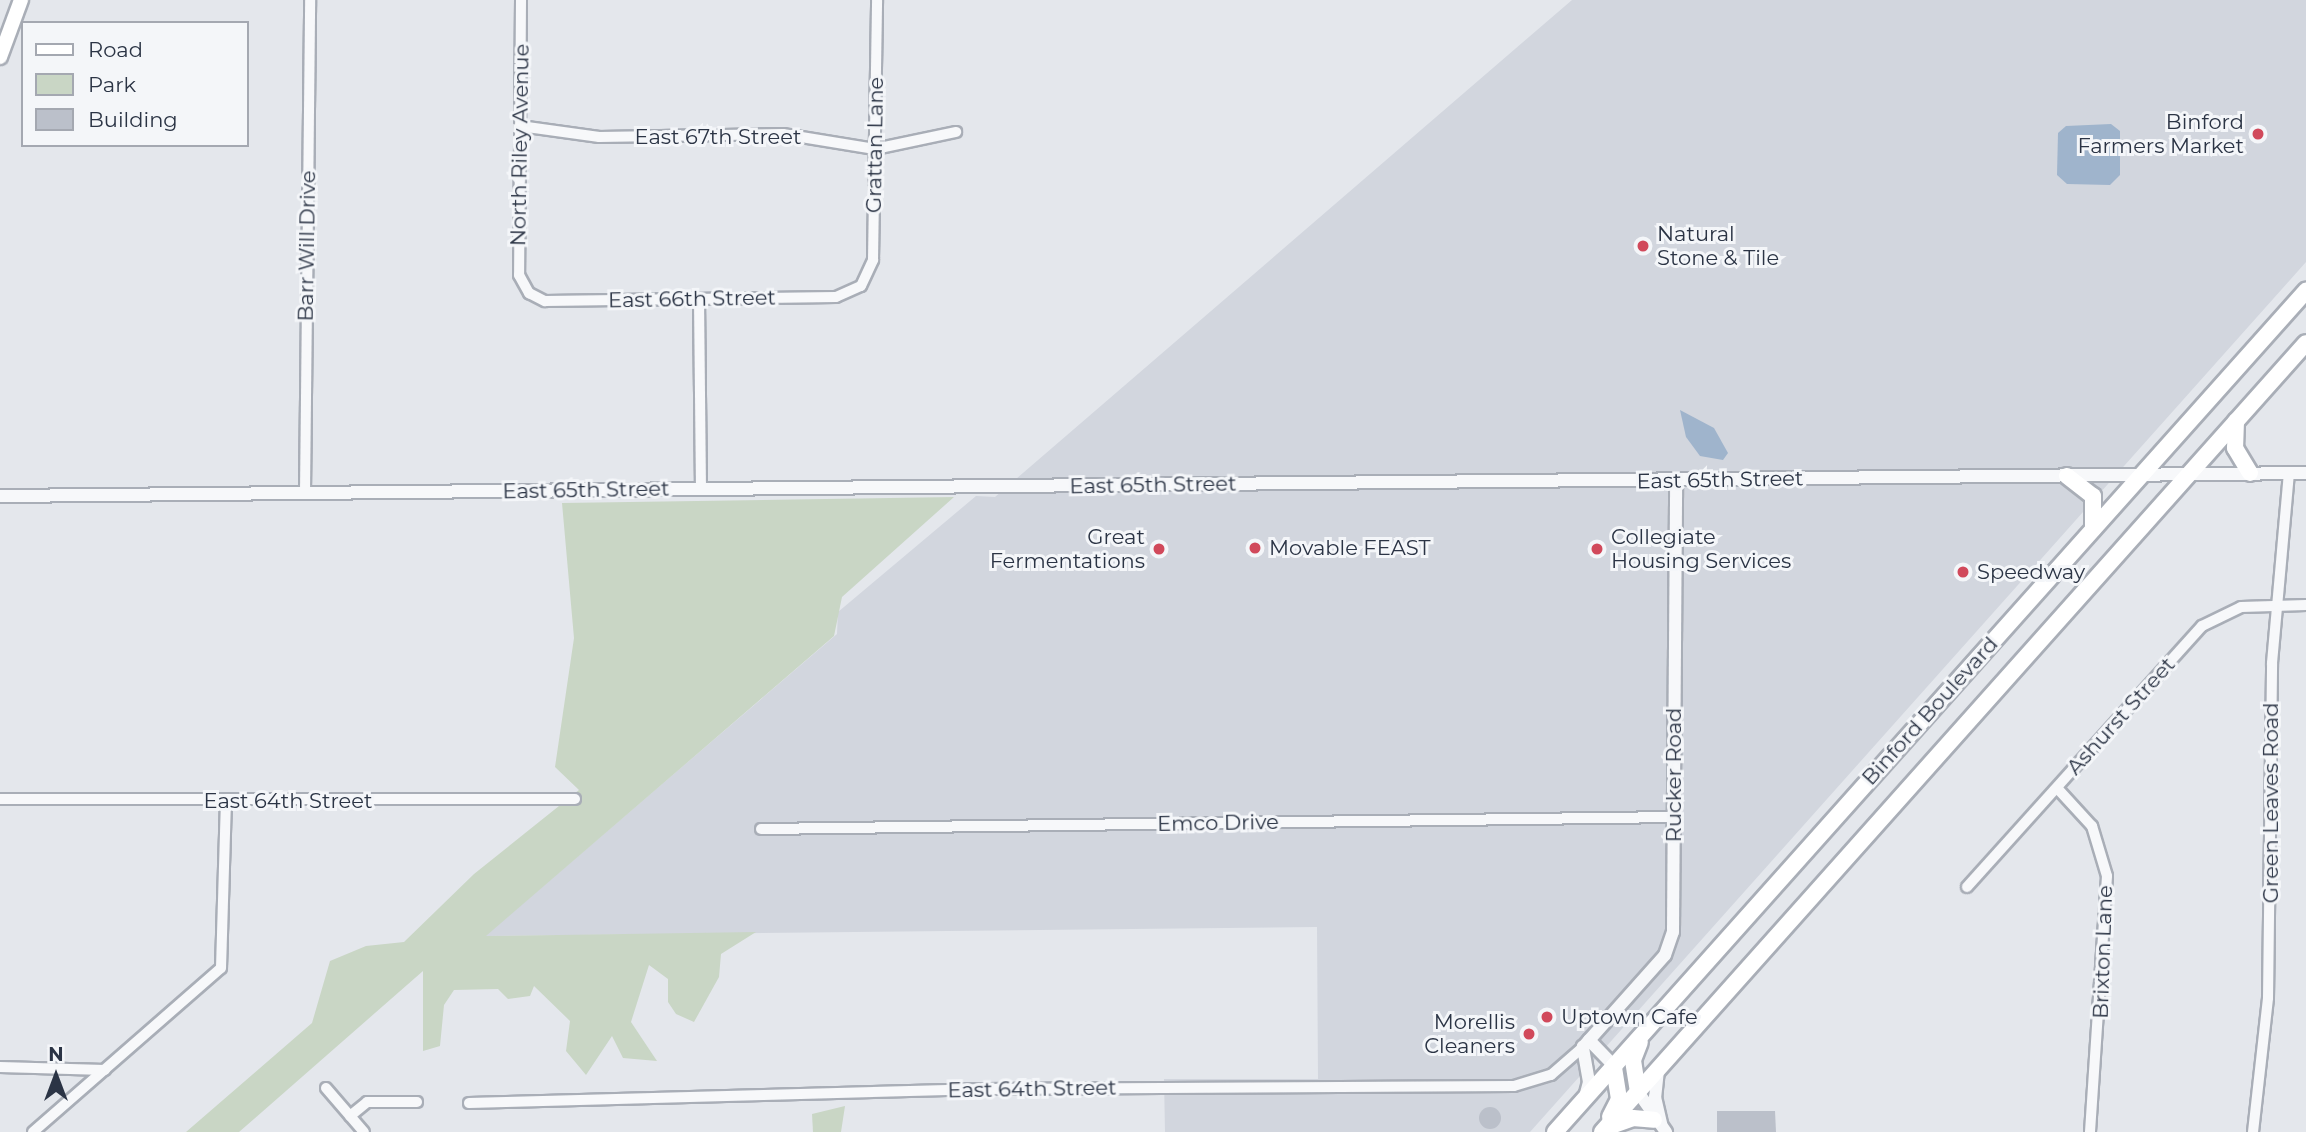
<!DOCTYPE html>
<style>
body{margin:0}
#map{position:relative;width:2306px;height:1132px;overflow:hidden;background:#e4e7ec;font-family:Montserrat,sans-serif}
div>[style]{position:absolute}
[style*='--x']{left:calc(var(--x)*1px);top:calc(var(--y)*1px);width:calc(var(--w)*1px);rotate:calc(var(--a)*1deg)}
.built>*{inset:0;background:#d2d6de}
.green>*{inset:0;background:#c9d6c5}
.water>*{inset:0;background:#9fb4cc}
.building>*{inset:0;background:#bbc0ca}
.round{border-radius:50%}
.roads{filter:drop-shadow(2px 0 #a9aeb7) drop-shadow(-2px 0 #a9aeb7) drop-shadow(0 2px #a9aeb7) drop-shadow(0 -2px #a9aeb7)}
.minor>*{height:10px;margin:-5px;padding:0 5px;transform-origin:5px;border-radius:5px;background:#f7f8fa}
.tertiary>*{height:12px;margin:-6px;padding:0 6px;transform-origin:6px;border-radius:6px;background:#f7f8fa}
.secondary>*{height:14px;margin:-7px;padding:0 7px;transform-origin:7px;border-radius:7px;background:#fff}
.primary>*{height:16px;margin:-8px;padding:0 8px;transform-origin:8px;border-radius:8px;background:#fff}
.dots>*{width:19px;height:19px;translate:-50% -50%;box-sizing:border-box;border:4px solid #f4f6f9;border-radius:50%}
span{translate:-50% -50%;white-space:nowrap;text-align:center;line-height:1.15;-webkit-text-stroke:6px #f4f6f9;paint-order:stroke}
.poi-label{font-size:21px;color:#2b3445}
.right{translate:-100% -50%;text-align:right}
.left{translate:0 -50%;text-align:left}
.street-label{font-size:21px;color:#2b3445}
.legend{position:absolute;left:21px;top:21px;width:228px;height:126px;box-sizing:border-box;background:#f4f6f9;border:2px solid #a4a8b1;margin:0;padding:9px 12px;list-style:none;font-size:21px;color:#2b3445}
.legend li{display:flex;align-items:center;gap:14px;height:35px}
.legend b{width:35px;border:2px solid #a4a8b1}
.north{position:absolute;left:21px;top:1041px;width:70px;height:70px;-webkit-text-stroke:5px #f4f6f9;paint-order:stroke;rotate:0deg;font-size:19px;font-weight:700;line-height:28px;text-align:center;color:#2b3445}
.north::after{content:'';display:block;margin:auto;width:24px;height:32px;background:#2b3445;clip-path:polygon(50% 0,100% 100%,50% 72%,0 100%)}
</style>
<div id="map">
<div class="built">
<div style="clip-path:polygon(1572px 0,2306px 0,2306px 262px,1530px 1132px,1165px 1132px,1164px 1079px,1318px 1079px,1317px 927px,485px 936px,837px 634px,838px 612px,976px 496px,995px 497px)"></div>
</div>
<div class="green">
<div style="clip-path:polygon(954px 497px,842px 597px,834px 636px,486px 936px,756px 932px,721px 954px,719px 977px,694px 1022px,676px 1014px,668px 1002px,668px 979px,649px 965px,631px 1022px,657px 1061px,623px 1058px,612px 1036px,586px 1075px,566px 1051px,570px 1021px,534px 986px,530px 996px,508px 999px,498px 989px,454px 990px,444px 1005px,440px 1046px,423px 1051px,423px 971px,239px 1132px,186px 1132px,312px 1023px,330px 961px,366px 946px,404px 942px,474px 874px,579px 790px,555px 767px,574px 638px,562px 503px)"></div>
<div style="clip-path:polygon(845px 1106px,841px 1132px,813px 1132px,812px 1114px)"></div>
</div>
<div class="water">
<div style="clip-path:polygon(2111px 124px,2120px 131px,2120px 175px,2110px 185px,2067px 184px,2057px 175px,2058px 133px,2066px 126px)"></div>
<div style="clip-path:polygon(1680px 410px,1714px 428px,1728px 453px,1723px 460px,1700px 456px,1686px 437px)"></div>
</div>
<div class="building">
<div class="round" style="left:1479px;top:1107px;width:22px;height:22px"></div>
<div style="clip-path:polygon(1717px 1111px,1775px 1111px,1776px 1132px,1717px 1132px)"></div>
</div>
<div class="roads">
<div class="minor">
<div style="--x:521;--y:0;--w:275;--a:90.4"></div>
<div style="--x:519;--y:275;--w:21;--a:61"></div>
<div style="--x:529;--y:293;--w:18;--a:27"></div>
<div style="--x:545;--y:301;--w:291;--a:-0.8"></div>
<div style="--x:836;--y:297;--w:27;--a:-24"></div>
<div style="--x:861;--y:286;--w:29;--a:-65"></div>
<div style="--x:873;--y:260;--w:260;--a:-89.1"></div>
<div style="--x:520;--y:126;--w:80;--a:7.9"></div>
<div style="--x:599;--y:137;--w:184;--a:-0.9"></div>
<div style="--x:783;--y:134;--w:93;--a:9.3"></div>
<div style="--x:875;--y:149;--w:83;--a:-11.9"></div>
<div style="--x:699;--y:299;--w:190;--a:89.4"></div>
<div style="--x:305;--y:493;--w:493;--a:-89.4"></div>
<div style="--x:2057;--y:788;--w:52;--a:47.4"></div>
<div style="--x:2092;--y:826;--w:52;--a:73.3"></div>
<div style="--x:2107;--y:876;--w:257;--a:93.8"></div>
<div style="--x:0;--y:799;--w:575;--a:0"></div>
<div style="--x:761;--y:829;--w:913;--a:-0.75"></div>
<div style="--x:1967;--y:887;--w:351;--a:-48"></div>
<div style="--x:2202;--y:626;--w:43;--a:-26"></div>
<div style="--x:2241;--y:607;--w:65;--a:-1.8"></div>
<div style="--x:0;--y:1067;--w:105;--a:1.6"></div>
<div style="--x:326;--y:1088;--w:58;--a:49.2"></div>
<div style="--x:469;--y:1103;--w:516;--a:-1.55"></div>
<div style="--x:985;--y:1089;--w:529;--a:-0.32"></div>
<div style="--x:1514;--y:1086;--w:39;--a:-17"></div>
<div style="--x:1551;--y:1075;--w:43;--a:-41.2"></div>
<div style="--x:350;--y:1116;--w:22;--a:-39"></div>
<div style="--x:367;--y:1102;--w:50;--a:0"></div>
<div style="--x:33;--y:1132;--w:249;--a:-41.1"></div>
<div style="--x:221;--y:968;--w:168;--a:-88.3"></div>
<div style="--x:2253;--y:1132;--w:135;--a:-83.6"></div>
<div style="--x:2268;--y:998;--w:335;--a:-89.3"></div>
<div style="--x:2272;--y:663;--w:191;--a:-84.9"></div>
</div>
<div class="tertiary">
<div style="--x:0;--y:496;--w:2306;--a:-0.57"></div>
<div style="--x:1589;--y:1040;--w:36;--a:46"></div>
<div style="--x:1658;--y:1070;--w:27;--a:96"></div>
<div style="--x:1655;--y:1097;--w:28;--a:77"></div>
<div style="--x:1638;--y:1092;--w:49;--a:55"></div>
<div style="--x:1585;--y:1097;--w:16;--a:-75"></div>
<div style="--x:1589;--y:1082;--w:36;--a:-100"></div>
<div style="--x:1583;--y:1047;--w:123;--a:-48.3"></div>
<div style="--x:1665;--y:955;--w:24;--a:-71"></div>
<div style="--x:1673;--y:932;--w:452;--a:-89.6"></div>
</div>
<div class="secondary">
<div style="--x:0;--y:57;--w:61;--a:-69.8"></div>
</div>
<div class="primary">
<div style="--x:2236;--y:421;--w:27;--a:92"></div>
<div style="--x:2235;--y:448;--w:29;--a:59"></div>
<div style="--x:2067;--y:476;--w:33;--a:38"></div>
<div style="--x:2093;--y:496;--w:33;--a:90"></div>
<div style="--x:1638;--y:1092;--w:32;--a:-99"></div>
<div style="--x:1633;--y:1060;--w:19;--a:-69"></div>
<div style="--x:1610;--y:1117;--w:20;--a:-63"></div>
<div style="--x:1619;--y:1099;--w:33;--a:-99"></div>
<div style="--x:1611;--y:1126;--w:23;--a:-20"></div>
<div style="--x:1633;--y:1118;--w:21;--a:5"></div>
<div style="--x:1555;--y:1132;--w:1128;--a:-48.24"></div>
<div style="--x:1602;--y:1132;--w:1057;--a:-48.26"></div>
</div>
</div>
<div class="dots">
<div style="left:2258px;top:134px;background:#d1495b"></div>
<div style="left:1643px;top:246px;background:#d1495b"></div>
<div style="left:1255px;top:548px;background:#d1495b"></div>
<div style="left:1159px;top:549px;background:#d1495b"></div>
<div style="left:1597px;top:549px;background:#d1495b"></div>
<div style="left:1963px;top:572px;background:#d1495b"></div>
<div style="left:1547px;top:1017px;background:#d1495b"></div>
<div style="left:1529px;top:1034px;background:#d1495b"></div>
</div>
<div class="poi-label">
<span class="right" style="left:2244px;top:134px">Binford<br>Farmers Market</span>
<span class="left" style="left:1657px;top:246px">Natural<br>Stone &amp; Tile</span>
<span class="right" style="left:1145px;top:549px">Great<br>Fermentations</span>
<span class="left" style="left:1611px;top:549px">Collegiate<br>Housing Services</span>
<span class="left" style="left:1269px;top:548px">Movable FEAST</span>
<span class="left" style="left:1977px;top:572px">Speedway</span>
<span class="left" style="left:1561px;top:1017px">Uptown Cafe</span>
<span class="right" style="left:1515px;top:1034px">Morellis<br>Cleaners</span>
</div>
<div class="street-label">
<span style="left:718px;top:137px">East 67th Street</span>
<span style="left:520px;top:145px;rotate:-89deg">North Riley Avenue</span>
<span style="left:875px;top:145px;rotate:-89deg">Grattan Lane</span>
<span style="left:307px;top:246px;rotate:-89deg">Barr Will Drive</span>
<span style="left:692px;top:299px;rotate:-1deg">East 66th Street</span>
<span style="left:1720px;top:480px;rotate:-1deg">East 65th Street</span>
<span style="left:1153px;top:485px;rotate:-1deg">East 65th Street</span>
<span style="left:586px;top:490px;rotate:-1deg">East 65th Street</span>
<span style="left:1930px;top:711px;rotate:-48deg">Binford Boulevard</span>
<span style="left:2121px;top:716px;rotate:-48deg">Ashurst Street</span>
<span style="left:1674px;top:775px;rotate:-90deg">Rucker Road</span>
<span style="left:288px;top:801px">East 64th Street</span>
<span style="left:2271px;top:803px;rotate:-90deg">Green Leaves Road</span>
<span style="left:1218px;top:823px;rotate:-1deg">Emco Drive</span>
<span style="left:2103px;top:952px;rotate:-88deg">Brixton Lane</span>
<span style="left:1032px;top:1089px;rotate:-1deg">East 64th Street</span>
</div>
<ul class="legend">
<li><b style="height:9px;background:#fff"></b>Road</li>
<li><b style="height:19px;background:#c9d6c5"></b>Park</li>
<li><b style="height:19px;background:#bbc0ca"></b>Building</li>
</ul>
<div class="north">N</div>
</div>
